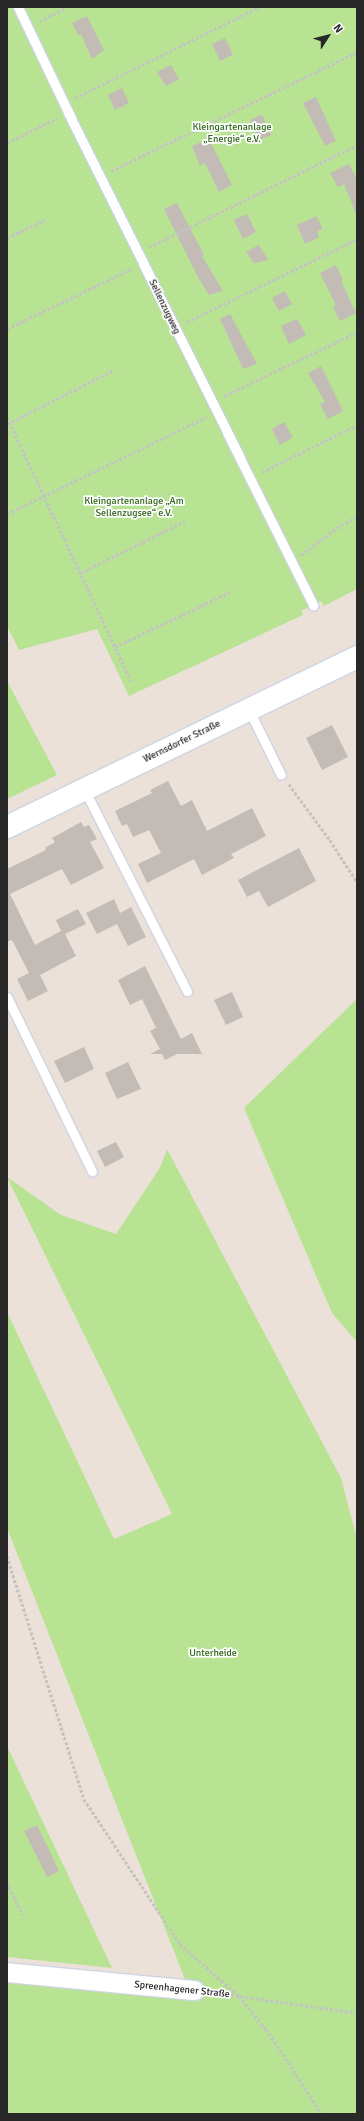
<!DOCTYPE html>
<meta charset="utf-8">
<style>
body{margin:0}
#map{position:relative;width:364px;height:2121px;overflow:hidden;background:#ebe1d9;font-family:Signika,sans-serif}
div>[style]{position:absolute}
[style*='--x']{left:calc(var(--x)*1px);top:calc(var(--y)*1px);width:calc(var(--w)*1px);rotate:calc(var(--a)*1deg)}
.green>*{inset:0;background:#b7e393}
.building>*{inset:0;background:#c3bbb6}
.path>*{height:2.5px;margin-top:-1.25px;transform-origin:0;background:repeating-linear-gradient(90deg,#c3c3c3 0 3px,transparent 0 5px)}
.roads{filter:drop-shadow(1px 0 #ced4e1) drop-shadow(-1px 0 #ced4e1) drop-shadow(0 1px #ced4e1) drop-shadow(0 -1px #ced4e1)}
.lane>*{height:9px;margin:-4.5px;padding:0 4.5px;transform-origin:4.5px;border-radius:4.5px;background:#fff}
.street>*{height:19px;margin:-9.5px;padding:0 9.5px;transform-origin:9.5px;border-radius:9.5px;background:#fff}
.secondary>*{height:22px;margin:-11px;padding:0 11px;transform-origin:11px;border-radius:11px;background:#fff}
span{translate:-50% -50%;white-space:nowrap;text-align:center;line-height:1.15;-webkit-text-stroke:3.5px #fff;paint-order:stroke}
.park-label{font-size:10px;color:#306518}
.street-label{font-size:10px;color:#282828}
.frame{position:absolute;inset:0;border:8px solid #282828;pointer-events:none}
.north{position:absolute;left:308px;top:16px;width:40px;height:40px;-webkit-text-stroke:3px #fff;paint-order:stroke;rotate:54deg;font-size:11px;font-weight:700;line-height:16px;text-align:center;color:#282828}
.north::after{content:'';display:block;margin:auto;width:14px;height:18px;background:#282828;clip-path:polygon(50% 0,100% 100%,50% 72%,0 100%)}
</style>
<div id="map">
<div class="green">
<div style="clip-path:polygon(7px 7px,357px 7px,357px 589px,324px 606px,321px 601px,301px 611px,303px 615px,129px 696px,97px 629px,19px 650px,7px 626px)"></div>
<div style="clip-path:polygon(7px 681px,57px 775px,7px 799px)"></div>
<div style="clip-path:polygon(357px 999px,357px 1342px,332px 1313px,244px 1108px)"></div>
<div style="clip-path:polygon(167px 1149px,341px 1478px,357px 1539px,357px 2114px,7px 2114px,7px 1980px,192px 1997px,7px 1528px,7px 1312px,114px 1539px,172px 1514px,7px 1177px,61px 1215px,116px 1234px,161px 1166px)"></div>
<div style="clip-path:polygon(7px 1746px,112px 1968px,7px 1957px)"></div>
</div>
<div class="building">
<div style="clip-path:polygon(87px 16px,104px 50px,92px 59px,81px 34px,78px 35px,72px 23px)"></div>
<div style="clip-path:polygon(225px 38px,233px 55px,220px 61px,212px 44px)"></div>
<div style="clip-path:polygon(171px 65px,179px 79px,166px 86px,157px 72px)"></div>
<div style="clip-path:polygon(122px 88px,129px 103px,115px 110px,108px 95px)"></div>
<div style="clip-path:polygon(316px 97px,336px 141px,325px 146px,303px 103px)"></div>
<div style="clip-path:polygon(262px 115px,271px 135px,259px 140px,250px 120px)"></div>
<div style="clip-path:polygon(209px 139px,232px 185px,219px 192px,205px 163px,200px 166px,192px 146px)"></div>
<div style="clip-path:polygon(349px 164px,357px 179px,356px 214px,344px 184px,338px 187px,330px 173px)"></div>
<div style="clip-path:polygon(177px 203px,204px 255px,202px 256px,223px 291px,209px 295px,198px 277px,164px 209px)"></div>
<div style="clip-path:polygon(247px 214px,256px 232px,243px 239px,234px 220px)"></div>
<div style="clip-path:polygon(316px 216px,323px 229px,317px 231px,319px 237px,305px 244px,297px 225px)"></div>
<div style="clip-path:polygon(259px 245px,268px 260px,254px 263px,246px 252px)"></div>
<div style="clip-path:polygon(336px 265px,343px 280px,341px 281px,356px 313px,340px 321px,333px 307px,336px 305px,320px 273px)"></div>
<div style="clip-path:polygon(285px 291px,292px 304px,279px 311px,272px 298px)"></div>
<div style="clip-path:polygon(230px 314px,257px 364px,243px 369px,220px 319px)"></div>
<div style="clip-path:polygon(297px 319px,306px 335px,289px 344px,281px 326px)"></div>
<div style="clip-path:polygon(321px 366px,343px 411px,328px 419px,320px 404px,325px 402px,308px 373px)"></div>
<div style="clip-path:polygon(284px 422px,293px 437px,280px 445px,272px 429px)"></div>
<div style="clip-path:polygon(332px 725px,348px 757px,322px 770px,306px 738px)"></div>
<div style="clip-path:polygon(168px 781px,181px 806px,192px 800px,207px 831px,252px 808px,266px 836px,231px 854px,234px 858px,202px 875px,194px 859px,147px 883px,138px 864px,161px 853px,149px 830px,133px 837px,127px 824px,122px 826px,115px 811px,152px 793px,150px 790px)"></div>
<div style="clip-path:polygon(81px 822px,84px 827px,89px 825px,97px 839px,90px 842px,104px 868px,71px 885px,62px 869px,10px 894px,35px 945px,61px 931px,56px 920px,78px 909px,86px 924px,65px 934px,76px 956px,40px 975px,48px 991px,28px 1001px,17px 979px,29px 973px,12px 940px,7px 942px,7px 869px,46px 850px,45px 848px,55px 842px,52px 838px)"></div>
<div style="clip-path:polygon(299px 848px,316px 881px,268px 907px,259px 891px,247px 897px,238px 880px)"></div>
<div style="clip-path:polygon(114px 899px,120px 913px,131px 907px,146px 937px,128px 946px,117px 924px,97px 934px,86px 913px)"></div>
<div style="clip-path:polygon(145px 966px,181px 1039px,192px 1033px,202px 1054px,177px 1054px,165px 1060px,162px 1054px,150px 1054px,160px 1049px,150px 1031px,156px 1028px,142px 999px,130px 1005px,118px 980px)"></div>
<div style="clip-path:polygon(232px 992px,243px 1017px,226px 1025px,214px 1000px)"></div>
<div style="clip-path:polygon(84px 1047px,94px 1069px,65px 1083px,54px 1061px)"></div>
<div style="clip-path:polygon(128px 1062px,141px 1089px,117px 1099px,105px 1073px)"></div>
<div style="clip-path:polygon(116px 1142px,124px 1157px,105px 1167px,97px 1151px)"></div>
<div style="clip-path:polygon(37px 1825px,59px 1871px,47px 1877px,24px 1831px)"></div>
</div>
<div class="path">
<div style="--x:39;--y:21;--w:32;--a:-26"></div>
<div style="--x:75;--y:98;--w:205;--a:-26.3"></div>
<div style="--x:7;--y:143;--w:56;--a:-26.6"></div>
<div style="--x:111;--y:171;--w:273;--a:-25.8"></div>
<div style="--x:7;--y:238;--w:42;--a:-25.3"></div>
<div style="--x:149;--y:247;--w:232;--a:-26.1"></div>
<div style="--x:187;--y:322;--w:189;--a:-26"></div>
<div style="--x:7;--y:329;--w:138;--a:-25.8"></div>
<div style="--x:224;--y:396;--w:148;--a:-25.7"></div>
<div style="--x:7;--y:417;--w:292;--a:64.8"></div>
<div style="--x:7;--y:424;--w:120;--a:-26.8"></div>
<div style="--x:262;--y:472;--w:106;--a:-26.3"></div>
<div style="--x:7;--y:514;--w:222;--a:-25.9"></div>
<div style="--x:301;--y:555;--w:50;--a:-36.9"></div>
<div style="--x:341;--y:525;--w:18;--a:-27"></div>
<div style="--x:80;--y:573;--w:117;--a:-26.3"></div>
<div style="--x:115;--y:647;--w:127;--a:-25.6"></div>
<div style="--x:289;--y:784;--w:69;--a:53.8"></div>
<div style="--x:330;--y:840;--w:50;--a:57.3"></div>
<div style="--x:7;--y:1556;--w:255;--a:72.4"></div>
<div style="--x:84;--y:1799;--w:174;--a:56.5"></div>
<div style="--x:180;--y:1944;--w:79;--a:41.4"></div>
<div style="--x:239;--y:1996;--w:43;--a:50.7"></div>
<div style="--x:266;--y:2029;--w:102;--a:56.6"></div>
<div style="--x:7;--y:1882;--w:37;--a:64"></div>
<div style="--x:211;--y:1992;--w:148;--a:8.2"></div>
</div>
<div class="roads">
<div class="lane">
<div style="--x:18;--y:7;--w:116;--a:64.5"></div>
<div style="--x:68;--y:112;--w:551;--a:63.57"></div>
<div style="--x:249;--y:710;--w:72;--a:63.8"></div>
<div style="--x:84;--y:789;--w:227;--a:63"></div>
<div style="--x:7;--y:997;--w:194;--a:64"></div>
</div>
<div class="street">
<div style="--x:7;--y:1972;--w:188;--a:5.5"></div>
</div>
<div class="secondary">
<div style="--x:7;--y:827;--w:389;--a:-25.9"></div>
</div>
</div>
<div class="park-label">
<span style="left:232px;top:133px">Kleingartenanlage<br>„Energie“ e.V.</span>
<span style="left:134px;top:507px">Kleingartenanlage „Am<br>Sellenzugsee“ e.V.</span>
<span style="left:213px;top:1654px">Unterheide</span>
</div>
<div class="street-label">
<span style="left:164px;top:307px;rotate:64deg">Sellenzugweg</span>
<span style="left:182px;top:742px;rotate:-26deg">Wernsdorfer Straße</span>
<span style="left:182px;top:1990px;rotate:6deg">Spreenhagener Straße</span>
</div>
<div class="frame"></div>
<div class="north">N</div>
</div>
